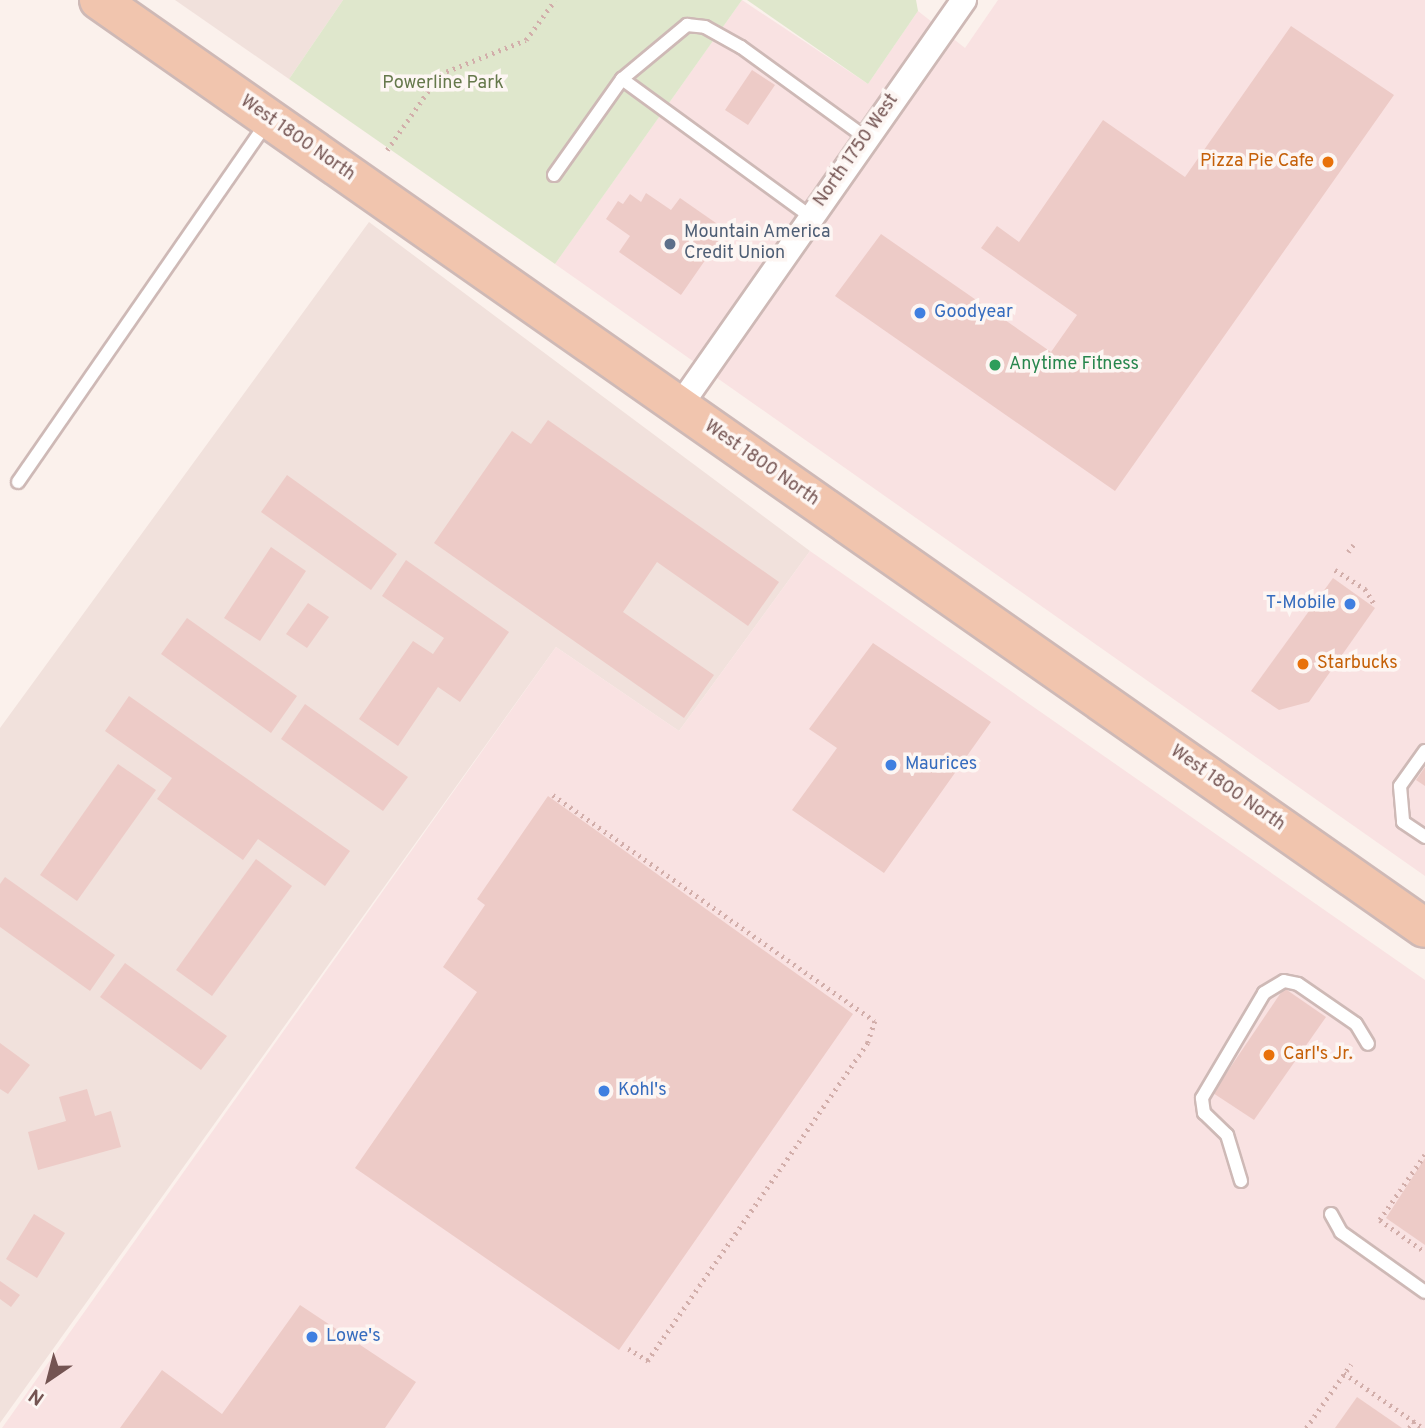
<!DOCTYPE html>
<style>
body{margin:0}
#map{position:relative;width:1425px;height:1428px;overflow:hidden;background:#fbf1ec;font-family:Overpass,sans-serif}
div>[style]{position:absolute}
[style*='--x']{left:calc(var(--x)*1px);top:calc(var(--y)*1px);width:calc(var(--w)*1px);rotate:calc(var(--a)*1deg)}
.residential>*{inset:0;background:#f1e1dc}
.commercial>*{inset:0;background:#f9e2e2}
.green>*{inset:0;background:#dfe7cc}
.building>*{inset:0;background:#edcbc7}
.path>*{height:4.5px;margin-top:-2.25px;transform-origin:0;background:repeating-linear-gradient(90deg,#d2aeaa 0 2px,transparent 0 7px)}
.roads{filter:drop-shadow(2px 0 #ceb9b6) drop-shadow(-2px 0 #ceb9b6) drop-shadow(0 2px #ceb9b6) drop-shadow(0 -2px #ceb9b6)}
.service>*{height:12px;margin:-6px;padding:0 6px;transform-origin:6px;border-radius:6px;background:#fff}
.minor>*{height:24px;margin:-12px;padding:0 12px;transform-origin:12px;border-radius:12px;background:#fff}
.primary>*{height:38px;margin:-19px;padding:0 19px;transform-origin:19px;border-radius:19px;background:#f1c5ae}
.dots>*{width:19px;height:19px;translate:-50% -50%;box-sizing:border-box;border:4px solid #fdf6f3;border-radius:50%}
span{translate:-50% -50%;white-space:nowrap;text-align:center;line-height:1.15;-webkit-text-stroke:7px #fdf6f3;paint-order:stroke}
.park-label{font-size:18px;color:#65784b}
.street-label{font-size:18px;color:#745452}
.food-label{font-size:18px;color:#c56008}
.right{translate:-100% -50%;text-align:right}
.left{translate:0 -50%;text-align:left}
.service-label{font-size:18px;color:#4e5e75}
.shop-label{font-size:18px;color:#366cbe}
.leisure-label{font-size:18px;color:#27864d}
.north{position:absolute;left:14px;top:1344px;width:70px;height:70px;-webkit-text-stroke:5px #fdf6f3;paint-order:stroke;rotate:215deg;font-size:19px;font-weight:700;line-height:28px;text-align:center;color:#745452}
.north::after{content:'';display:block;margin:auto;width:24px;height:32px;background:#745452;clip-path:polygon(50% 0,100% 100%,50% 72%,0 100%)}
</style>
<div id="map">
<div class="residential">
<div style="clip-path:polygon(175px 0,343px 0,289px 79px)"></div>
<div style="clip-path:polygon(369px 222px,810px 551px,679px 731px,556px 647px,0 1423px,0 728px)"></div>
</div>
<div class="commercial">
<div style="clip-path:polygon(742px 0,868px 84px,918px 11px,965px 48px,998px 0,1425px 0,1425px 876px,555px 264px)"></div>
<div style="clip-path:polygon(810px 551px,1425px 980px,1425px 1428px,2px 1428px,556px 647px,679px 731px)"></div>
</div>
<div class="green">
<div style="clip-path:polygon(343px 0,742px 0,555px 264px,289px 79px)"></div>
<div style="clip-path:polygon(747px 0,916px 0,918px 11px,868px 84px)"></div>
</div>
<div class="building">
<div style="clip-path:polygon(1291px 26px,1394px 95px,1115px 491px,835px 296px,881px 234px,1051px 352px,1077px 315px,981px 248px,997px 226px,1019px 242px,1103px 120px,1185px 177px)"></div>
<div style="clip-path:polygon(752px 70px,775px 85px,748px 125px,725px 110px)"></div>
<div style="clip-path:polygon(646px 193px,671px 210px,680px 198px,726px 230px,681px 295px,619px 252px,630px 236px,606px 219px,618px 201px,623px 204px,630px 194px,641px 202px)"></div>
<div style="clip-path:polygon(548px 420px,779px 582px,748px 626px,657px 562px,623px 612px,714px 675px,684px 718px,434px 543px,512px 431px,531px 444px)"></div>
<div style="clip-path:polygon(287px 475px,397px 554px,371px 590px,261px 512px)"></div>
<div style="clip-path:polygon(271px 547px,306px 571px,260px 641px,224px 618px)"></div>
<div style="clip-path:polygon(406px 560px,509px 632px,460px 702px,438px 687px,398px 746px,359px 719px,413px 641px,433px 654px,444px 638px,382px 596px)"></div>
<div style="clip-path:polygon(1333px 578px,1375px 608px,1309px 702px,1279px 710px,1251px 691px)"></div>
<div style="clip-path:polygon(308px 603px,329px 617px,307px 648px,286px 634px)"></div>
<div style="clip-path:polygon(187px 618px,297px 696px,271px 733px,161px 654px)"></div>
<div style="clip-path:polygon(873px 643px,991px 722px,884px 873px,792px 810px,837px 748px,809px 729px)"></div>
<div style="clip-path:polygon(129px 696px,350px 851px,325px 886px,258px 839px,243px 860px,157px 799px,172px 778px,105px 731px)"></div>
<div style="clip-path:polygon(305px 704px,408px 777px,383px 811px,281px 739px)"></div>
<div style="clip-path:polygon(118px 764px,156px 790px,77px 901px,40px 875px)"></div>
<div style="clip-path:polygon(1425px 767px,1425px 786px,1416px 780px)"></div>
<div style="clip-path:polygon(548px 796px,853px 1014px,619px 1350px,355px 1168px,477px 992px,443px 967px,485px 905px,477px 899px)"></div>
<div style="clip-path:polygon(256px 859px,292px 886px,212px 996px,176px 970px)"></div>
<div style="clip-path:polygon(5px 877px,115px 955px,90px 991px,0 927px,0 884px)"></div>
<div style="clip-path:polygon(125px 963px,227px 1036px,201px 1070px,100px 997px)"></div>
<div style="clip-path:polygon(1284px 988px,1326px 1017px,1254px 1120px,1213px 1093px)"></div>
<div style="clip-path:polygon(0 1043px,30px 1065px,8px 1094px,0 1089px)"></div>
<div style="clip-path:polygon(87px 1089px,95px 1116px,111px 1111px,121px 1147px,38px 1170px,28px 1132px,66px 1121px,59px 1097px)"></div>
<div style="clip-path:polygon(1425px 1158px,1425px 1245px,1386px 1218px)"></div>
<div style="clip-path:polygon(34px 1214px,65px 1233px,37px 1278px,6px 1259px)"></div>
<div style="clip-path:polygon(0 1281px,20px 1295px,11px 1307px,0 1299px)"></div>
<div style="clip-path:polygon(300px 1305px,416px 1382px,385px 1428px,120px 1428px,162px 1370px,222px 1414px)"></div>
<div style="clip-path:polygon(1357px 1397px,1402px 1428px,1335px 1428px)"></div>
</div>
<div class="path">
<div style="--x:387;--y:150;--w:93;--a:-55.1"></div>
<div style="--x:440;--y:74;--w:92;--a:-21.6"></div>
<div style="--x:526;--y:40;--w:49;--a:-54.1"></div>
<div style="--x:1348;--y:552;--w:9;--a:-54"></div>
<div style="--x:1335;--y:570;--w:36;--a:32"></div>
<div style="--x:1365;--y:589;--w:19;--a:58"></div>
<div style="--x:553;--y:795;--w:393;--a:35.1"></div>
<div style="--x:875;--y:1021;--w:23;--a:108"></div>
<div style="--x:868;--y:1043;--w:387;--a:124.7"></div>
<div style="--x:648;--y:1361;--w:23;--a:-149"></div>
<div style="--x:1425;--y:1155;--w:79;--a:124.7"></div>
<div style="--x:1380;--y:1220;--w:55;--a:35.4"></div>
<div style="--x:1344;--y:1373;--w:96;--a:34.8"></div>
<div style="--x:1306;--y:1428;--w:78;--a:-54.9"></div>
<div style="--x:1409;--y:1428;--w:9;--a:-54"></div>
</div>
<div class="roads">
<div class="service">
<div style="--x:622;--y:79;--w:85;--a:-39.7"></div>
<div style="--x:687;--y:25;--w:18;--a:6"></div>
<div style="--x:705;--y:27;--w:41;--a:29.1"></div>
<div style="--x:741;--y:47;--w:153;--a:36"></div>
<div style="--x:554;--y:175;--w:118;--a:-54.7"></div>
<div style="--x:622;--y:79;--w:234;--a:36.1"></div>
<div style="--x:18;--y:482;--w:437;--a:-55.3"></div>
<div style="--x:1425;--y:751;--w:43;--a:125.5"></div>
<div style="--x:1400;--y:786;--w:36;--a:85"></div>
<div style="--x:1403;--y:822;--w:27;--a:34"></div>
<div style="--x:1241;--y:1181;--w:48;--a:-106.9"></div>
<div style="--x:1227;--y:1135;--w:32;--a:-136"></div>
<div style="--x:1204;--y:1113;--w:15;--a:-98"></div>
<div style="--x:1202;--y:1098;--w:122;--a:-59.4"></div>
<div style="--x:1264;--y:993;--w:23;--a:-31"></div>
<div style="--x:1284;--y:981;--w:14;--a:12"></div>
<div style="--x:1298;--y:984;--w:70;--a:34.6"></div>
<div style="--x:1356;--y:1024;--w:23;--a:59"></div>
<div style="--x:1331;--y:1214;--w:21;--a:61"></div>
<div style="--x:1341;--y:1232;--w:103;--a:35.5"></div>
</div>
<div class="minor">
<div style="--x:679;--y:407;--w:497;--a:-55"></div>
</div>
<div class="primary">
<div style="--x:99;--y:0;--w:1618;--a:34.99"></div>
</div>
</div>
<div class="dots">
<div style="left:1328px;top:162px;background:#e8710a"></div>
<div style="left:670px;top:244px;background:#5c6f8a"></div>
<div style="left:920px;top:313px;background:#3f7fe0"></div>
<div style="left:995px;top:365px;background:#2e9e5b"></div>
<div style="left:1350px;top:604px;background:#3f7fe0"></div>
<div style="left:1303px;top:664px;background:#e8710a"></div>
<div style="left:891px;top:765px;background:#3f7fe0"></div>
<div style="left:1269px;top:1055px;background:#e8710a"></div>
<div style="left:604px;top:1091px;background:#3f7fe0"></div>
<div style="left:312px;top:1337px;background:#3f7fe0"></div>
</div>
<div class="park-label">
<span style="left:443px;top:84px">Powerline Park</span>
</div>
<div class="street-label">
<span style="left:297px;top:139px;rotate:35deg">West 1800 North</span>
<span style="left:857px;top:151px;rotate:-55deg">North 1750 West</span>
<span style="left:761px;top:464px;rotate:35deg">West 1800 North</span>
<span style="left:1227px;top:789px;rotate:35deg">West 1800 North</span>
</div>
<div class="food-label">
<span class="right" style="left:1314px;top:162px">Pizza Pie Cafe</span>
<span class="left" style="left:1317px;top:664px">Starbucks</span>
<span class="left" style="left:1283px;top:1055px">Carl's Jr.</span>
</div>
<div class="service-label">
<span class="left" style="left:684px;top:244px">Mountain America<br>Credit Union</span>
</div>
<div class="shop-label">
<span class="left" style="left:934px;top:313px">Goodyear</span>
<span class="right" style="left:1336px;top:604px">T-Mobile</span>
<span class="left" style="left:905px;top:765px">Maurices</span>
<span class="left" style="left:618px;top:1091px">Kohl's</span>
<span class="left" style="left:326px;top:1337px">Lowe's</span>
</div>
<div class="leisure-label">
<span class="left" style="left:1009px;top:365px">Anytime Fitness</span>
</div>
<div class="north">N</div>
</div>
